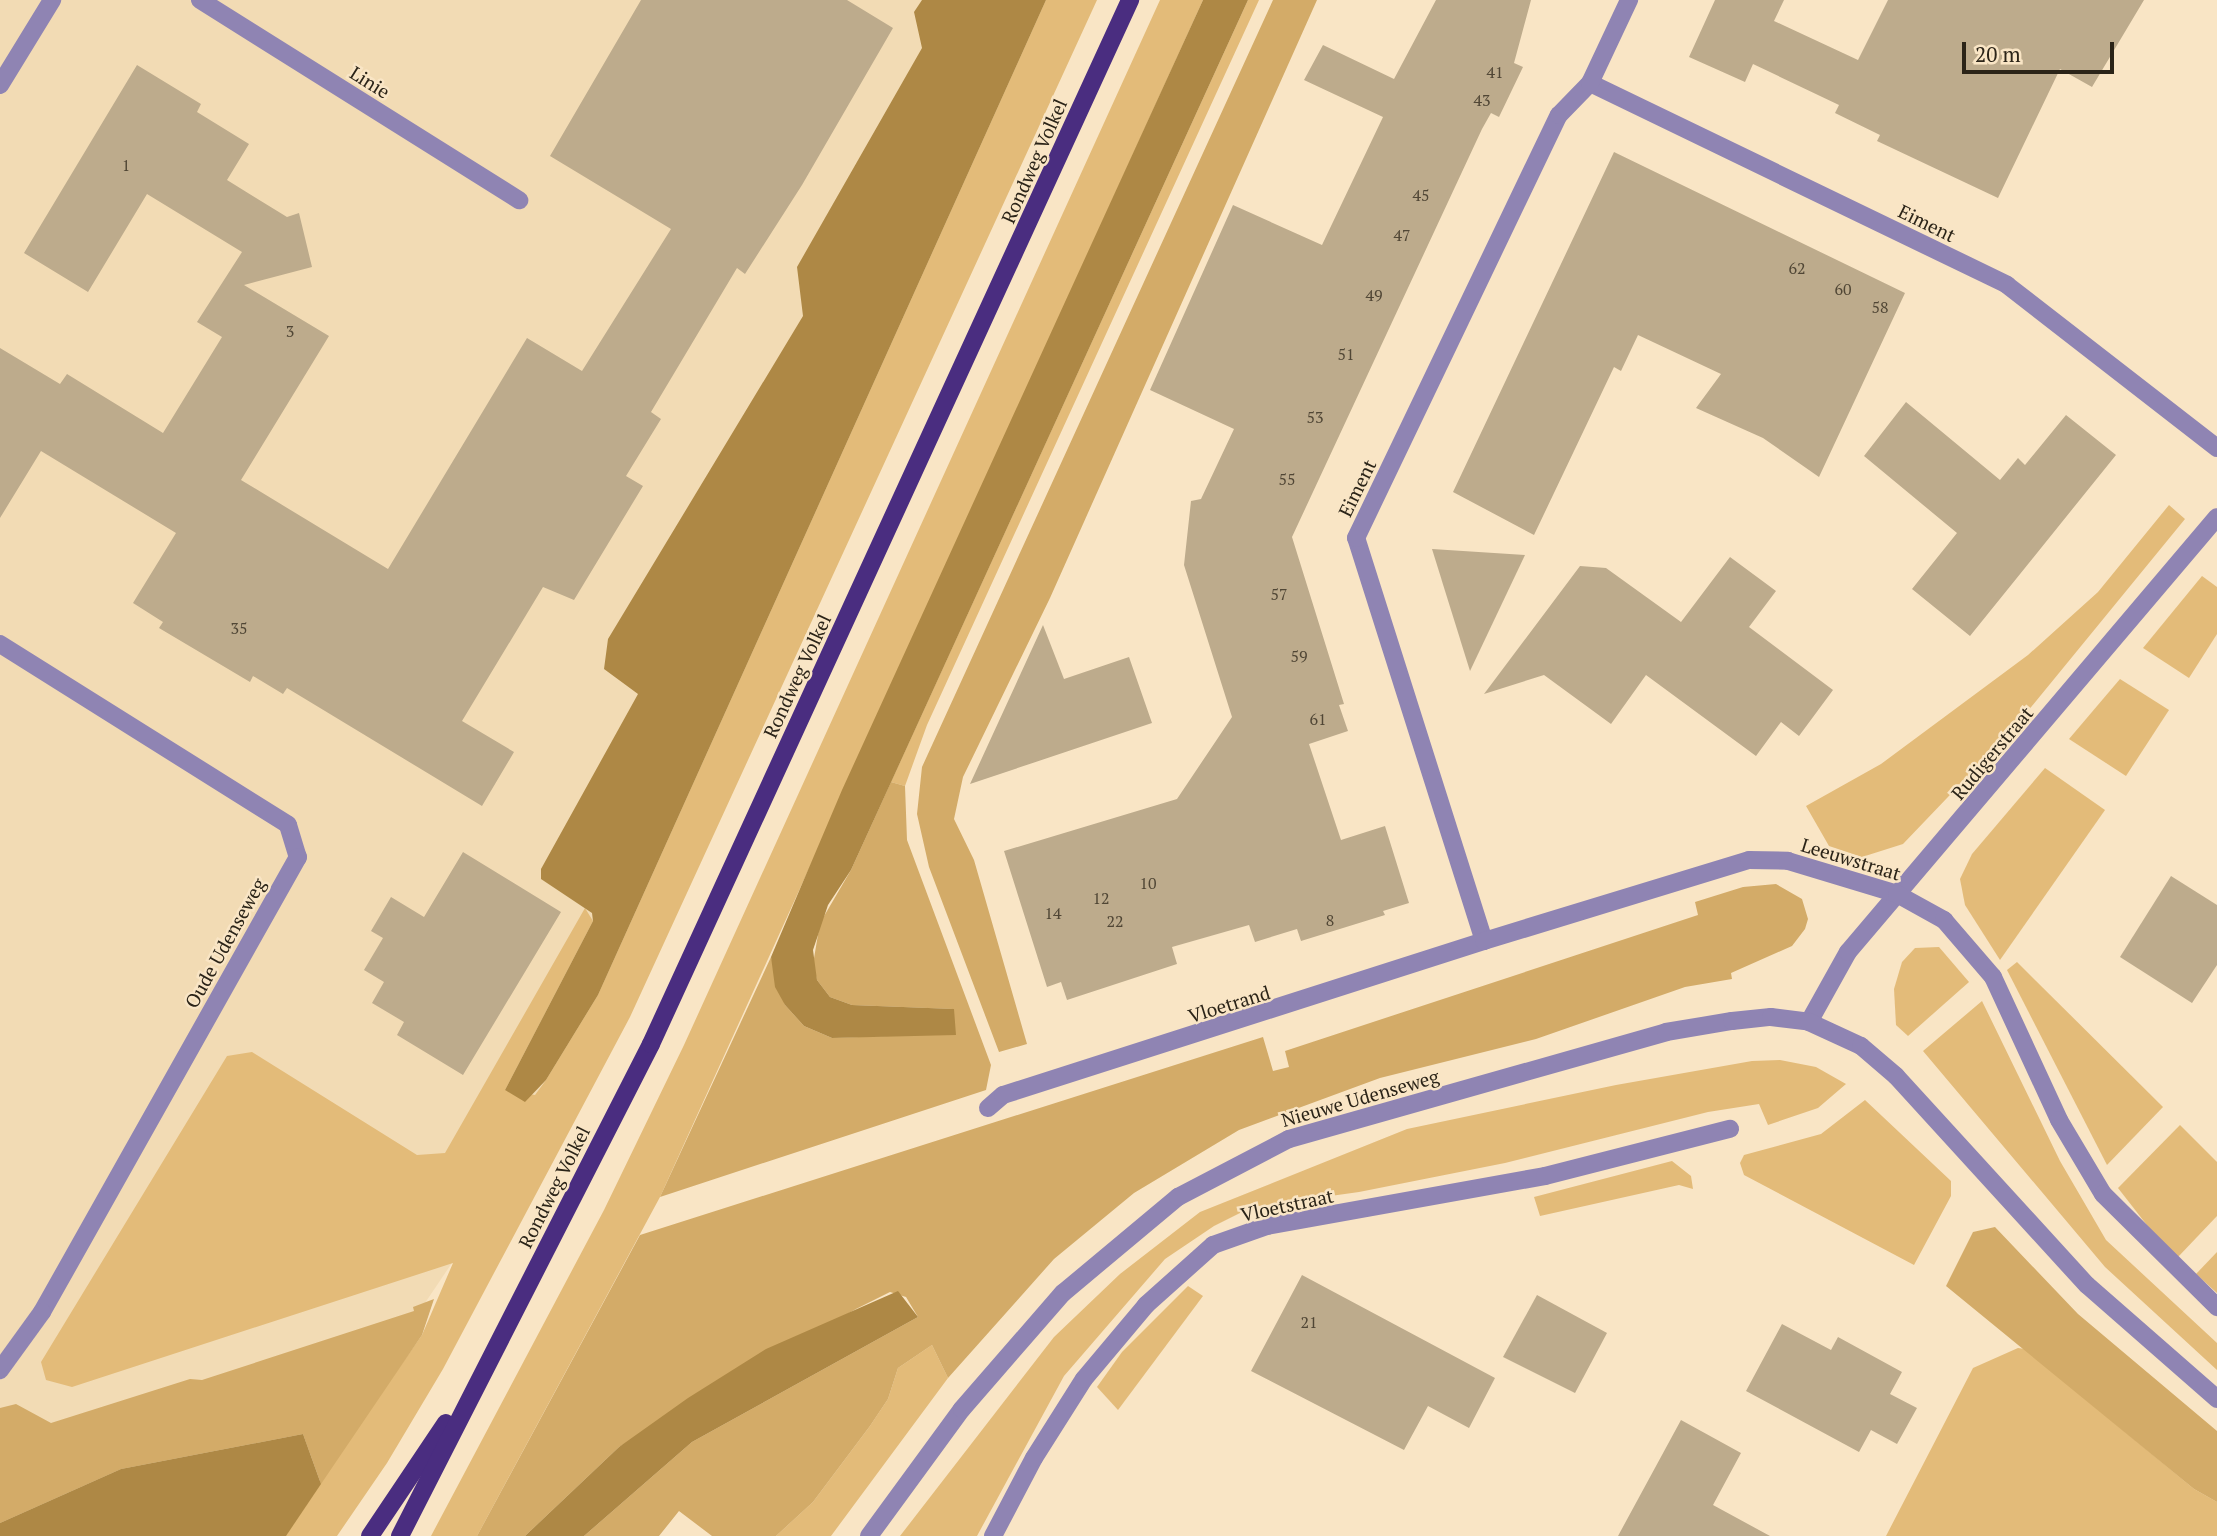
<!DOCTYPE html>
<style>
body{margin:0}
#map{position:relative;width:2217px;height:1536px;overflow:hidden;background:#f9e5c5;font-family:"PT Serif",serif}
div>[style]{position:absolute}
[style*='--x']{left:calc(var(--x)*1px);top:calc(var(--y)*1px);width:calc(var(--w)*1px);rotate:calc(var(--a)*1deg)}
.built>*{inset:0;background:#f2dbb4}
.green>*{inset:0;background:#e3bb79}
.forest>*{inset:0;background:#d3ab68}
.water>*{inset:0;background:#ae8845}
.building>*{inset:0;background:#bdab8c}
.minor>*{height:18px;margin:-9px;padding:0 9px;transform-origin:9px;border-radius:9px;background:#8f84b3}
.major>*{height:18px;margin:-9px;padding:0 9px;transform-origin:9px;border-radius:9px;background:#4a2d80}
span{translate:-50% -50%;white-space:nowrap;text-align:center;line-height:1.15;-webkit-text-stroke:5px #f9e5c5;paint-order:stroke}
.number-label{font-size:16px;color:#504635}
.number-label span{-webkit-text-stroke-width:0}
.street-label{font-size:19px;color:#2b2418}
.scale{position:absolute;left:1962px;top:42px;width:152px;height:32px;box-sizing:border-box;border:4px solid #2b2418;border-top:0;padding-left:9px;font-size:21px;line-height:24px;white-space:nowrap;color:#2b2418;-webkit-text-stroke:5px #f9e5c5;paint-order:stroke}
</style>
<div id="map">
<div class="built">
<div style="clip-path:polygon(0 0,1074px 0,598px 1046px,363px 1395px,236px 1536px,0 1536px)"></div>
</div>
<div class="green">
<div style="clip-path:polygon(1046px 0,1097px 0,630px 1017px,443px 1369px,387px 1463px,337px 1536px,281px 1536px,422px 1335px,453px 1263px,72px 1387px,46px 1380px,41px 1362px,227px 1056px,252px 1052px,417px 1155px,445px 1153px,585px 908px,593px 921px,505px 1090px,535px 1095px,546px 1080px,598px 995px)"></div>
<div style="clip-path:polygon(1160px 0,1203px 0,660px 1197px,477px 1536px,431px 1536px,604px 1210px,684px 1045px)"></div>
<div style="clip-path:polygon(1248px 0,1259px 0,927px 725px,905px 786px,891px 782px)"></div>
<div style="clip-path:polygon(2169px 505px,2185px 519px,2014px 728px,1903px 844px,1862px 857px,1829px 846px,1806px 806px,1881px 764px,2028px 655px,2098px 592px)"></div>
<div style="clip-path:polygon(2202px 576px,2217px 587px,2217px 634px,2189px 678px,2143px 648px)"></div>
<div style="clip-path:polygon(2120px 679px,2169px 710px,2126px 776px,2069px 739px)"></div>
<div style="clip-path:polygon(2045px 768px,2105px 810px,2000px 960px,1965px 905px,1960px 879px,1972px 854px)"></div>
<div style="clip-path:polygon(1939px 947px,1969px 982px,1908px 1036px,1896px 1025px,1894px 989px,1902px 962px,1915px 948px)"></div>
<div style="clip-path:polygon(2017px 962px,2163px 1107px,2107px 1165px,2007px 970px)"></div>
<div style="clip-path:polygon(1982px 1001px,2060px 1161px,2106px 1240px,2217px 1343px,2217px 1370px,2105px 1267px,1923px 1051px)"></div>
<div style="clip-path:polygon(1780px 1060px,1816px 1067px,1846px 1084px,1818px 1108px,1768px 1125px,1759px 1104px,1708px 1112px,1505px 1163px,1359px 1192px,1252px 1207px,1214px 1226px,1165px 1259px,1064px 1376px,977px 1536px,900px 1536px,1054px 1337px,1120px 1274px,1200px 1212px,1407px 1129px,1616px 1085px,1752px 1061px)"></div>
<div style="clip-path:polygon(1865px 1100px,1951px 1181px,1951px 1196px,1914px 1265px,1744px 1175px,1740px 1163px,1744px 1155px,1821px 1134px)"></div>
<div style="clip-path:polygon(2180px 1125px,2217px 1162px,2217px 1216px,2178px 1257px,2157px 1238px,2118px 1188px)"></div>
<div style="clip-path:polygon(1672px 1161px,1691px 1176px,1693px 1189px,1679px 1185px,1540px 1216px,1534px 1197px)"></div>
<div style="clip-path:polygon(2217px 1252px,2217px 1293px,2196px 1274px)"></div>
<div style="clip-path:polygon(1188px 1286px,1203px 1296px,1118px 1410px,1097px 1387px,1122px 1352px)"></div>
<div style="clip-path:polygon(932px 1345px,948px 1378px,831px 1536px,776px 1536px,813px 1502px,870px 1426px,888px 1399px,898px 1368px)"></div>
<div style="clip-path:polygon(2018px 1348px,2025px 1349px,2194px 1489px,2217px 1502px,2217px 1536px,1886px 1536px,1973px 1368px)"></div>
</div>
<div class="forest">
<div style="clip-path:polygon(1273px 0,1317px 0,1050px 598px,963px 777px,954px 819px,974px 860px,1027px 1044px,999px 1052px,929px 867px,917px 814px,922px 767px)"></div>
<div style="clip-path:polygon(891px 782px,905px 786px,907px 840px,991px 1065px,986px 1090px,660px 1197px,771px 957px,785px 1005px,804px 1026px,832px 1038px,941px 1034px,953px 1009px,852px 1005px,830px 997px,817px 980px,813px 964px,820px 923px,851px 870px)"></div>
<div style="clip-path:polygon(1776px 884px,1802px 899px,1808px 919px,1805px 929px,1792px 946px,1731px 973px,1732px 979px,1685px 987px,1536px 1039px,1380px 1078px,1239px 1130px,1134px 1193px,1054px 1259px,948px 1378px,932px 1345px,898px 1368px,888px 1399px,870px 1426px,813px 1502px,776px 1536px,712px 1536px,679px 1511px,659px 1536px,584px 1536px,692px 1442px,918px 1317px,906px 1297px,890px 1292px,856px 1309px,619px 1447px,525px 1536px,477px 1536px,640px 1235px,1263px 1037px,1273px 1071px,1289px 1067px,1285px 1051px,1698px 915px,1695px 902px,1743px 887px)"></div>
<div style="clip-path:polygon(1995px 1227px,2078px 1314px,2217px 1431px,2217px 1502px,2194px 1489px,1946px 1286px,1973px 1232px)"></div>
<div style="clip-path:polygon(434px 1299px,422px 1335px,321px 1484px,303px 1434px,121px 1469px,0 1523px,0 1408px,16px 1404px,51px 1423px,190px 1379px,202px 1380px,414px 1311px,413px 1307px)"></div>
</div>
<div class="water">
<div style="clip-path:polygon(922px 0,1046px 0,598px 995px,546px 1080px,525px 1102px,505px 1090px,593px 921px,592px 913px,541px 879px,541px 869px,638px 694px,604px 669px,608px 639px,803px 316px,797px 267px,922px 48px,914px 12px)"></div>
<div style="clip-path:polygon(1203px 0,1248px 0,851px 870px,828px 905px,813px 950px,817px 980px,830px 997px,852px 1005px,954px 1009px,956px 1035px,832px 1038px,804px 1026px,785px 1005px,775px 987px,771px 957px,842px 790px)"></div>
<div style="clip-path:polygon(898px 1291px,918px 1317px,692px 1442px,584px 1536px,525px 1536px,619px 1447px,688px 1398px,766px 1349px)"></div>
<div style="clip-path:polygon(303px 1434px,321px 1484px,286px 1536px,0 1536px,0 1523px,121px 1469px)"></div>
</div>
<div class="building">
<div style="clip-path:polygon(641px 0,847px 0,893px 28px,802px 185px,745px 274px,737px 268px,651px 412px,661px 419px,626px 476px,643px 486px,574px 600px,543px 587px,462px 721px,514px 752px,482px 806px,287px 688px,283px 694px,253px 676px,250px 682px,159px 628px,163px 622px,133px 603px,176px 533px,41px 451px,0 518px,0 348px,60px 384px,67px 374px,163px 433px,222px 337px,197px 322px,242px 252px,147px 194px,88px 292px,24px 253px,137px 65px,201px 104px,197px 112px,249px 144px,227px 180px,287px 217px,299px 213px,312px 267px,244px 285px,329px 336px,241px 480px,388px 569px,527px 338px,582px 371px,671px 229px,550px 156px)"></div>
<div style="clip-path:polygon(1436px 0,1531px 0,1514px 63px,1523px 67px,1499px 117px,1491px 113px,1482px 129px,1292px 537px,1344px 704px,1339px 705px,1348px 731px,1309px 744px,1341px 840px,1385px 826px,1409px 903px,1383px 911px,1385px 915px,1301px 941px,1297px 929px,1255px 942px,1249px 925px,1172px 947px,1177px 964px,1067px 1000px,1061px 982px,1047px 987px,1004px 851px,1177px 799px,1232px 717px,1184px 565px,1191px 501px,1201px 499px,1234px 429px,1150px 390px,1233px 205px,1322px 245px,1383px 117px,1304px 80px,1323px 45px,1394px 79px)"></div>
<div style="clip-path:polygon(1715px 0,1784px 0,1774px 21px,1858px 60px,1888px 0,2144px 0,2092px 87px,2060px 69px,1998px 198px,1877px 141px,1880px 135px,1835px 113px,1839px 105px,1753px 64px,1745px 82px,1689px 57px)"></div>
<div style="clip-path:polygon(1614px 152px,1905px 293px,1819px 477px,1763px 438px,1696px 408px,1721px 374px,1638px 335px,1621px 371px,1614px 367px,1534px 535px,1453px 492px)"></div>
<div style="clip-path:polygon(1906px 402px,2000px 480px,2018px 458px,2025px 465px,2066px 415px,2116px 455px,1970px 636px,1912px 589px,1957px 533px,1864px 456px)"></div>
<div style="clip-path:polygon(1432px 549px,1525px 555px,1470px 671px)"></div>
<div style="clip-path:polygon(1730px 557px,1776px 591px,1749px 627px,1833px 690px,1799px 736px,1781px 722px,1756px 756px,1646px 675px,1611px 724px,1544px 675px,1484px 694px,1580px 566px,1606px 568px,1681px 622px)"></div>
<div style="clip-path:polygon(1043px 625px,1064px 679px,1129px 657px,1152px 723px,970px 784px)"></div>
<div style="clip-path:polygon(463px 852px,561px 912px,463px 1075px,397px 1035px,404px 1022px,372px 1003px,384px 982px,364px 970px,383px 938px,371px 931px,391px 897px,424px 917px)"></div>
<div style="clip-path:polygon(2171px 876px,2217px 905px,2217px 965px,2192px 1003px,2120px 957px)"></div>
<div style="clip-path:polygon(1302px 1275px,1495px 1378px,1469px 1428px,1428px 1406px,1404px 1450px,1251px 1371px)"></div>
<div style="clip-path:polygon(1537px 1295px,1607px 1333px,1575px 1393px,1503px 1357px)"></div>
<div style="clip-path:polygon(1782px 1324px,1831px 1350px,1838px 1337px,1902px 1372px,1890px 1394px,1917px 1408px,1897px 1444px,1871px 1430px,1859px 1452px,1746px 1391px)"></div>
<div style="clip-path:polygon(1681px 1420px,1741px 1453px,1713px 1505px,1770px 1536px,1618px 1536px)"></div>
</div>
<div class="minor">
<div style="--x:200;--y:0;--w:377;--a:32.1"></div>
<div style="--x:1590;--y:83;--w:463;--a:25.8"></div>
<div style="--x:2007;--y:285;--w:266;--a:37.8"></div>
<div style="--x:0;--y:85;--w:100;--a:-58.5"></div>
<div style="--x:0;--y:644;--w:340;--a:32.1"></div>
<div style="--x:288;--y:825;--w:34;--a:73"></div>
<div style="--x:298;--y:857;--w:522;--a:119.36"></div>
<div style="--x:42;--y:1312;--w:72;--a:125.9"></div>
<div style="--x:1484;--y:941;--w:423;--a:-107.6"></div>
<div style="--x:1356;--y:538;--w:469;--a:-64.4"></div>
<div style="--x:1559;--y:115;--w:45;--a:-45.9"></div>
<div style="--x:1590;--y:83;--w:92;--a:-64.8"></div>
<div style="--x:1809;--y:1022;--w:80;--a:-60.9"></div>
<div style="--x:1848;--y:952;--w:570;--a:-49.69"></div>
<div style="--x:988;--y:1108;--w:20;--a:-41"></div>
<div style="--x:1003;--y:1095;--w:505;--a:-17.75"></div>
<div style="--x:1484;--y:941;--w:277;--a:-17"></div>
<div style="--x:1749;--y:860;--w:39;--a:1"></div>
<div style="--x:1788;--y:861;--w:114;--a:16.8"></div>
<div style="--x:1897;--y:894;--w:54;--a:29"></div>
<div style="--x:1944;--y:920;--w:75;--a:49.3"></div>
<div style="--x:1993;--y:977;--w:157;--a:65.2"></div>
<div style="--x:2059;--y:1120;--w:86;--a:59.3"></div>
<div style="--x:2103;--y:1194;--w:161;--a:44.7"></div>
<div style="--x:869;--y:1536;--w:157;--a:-53.8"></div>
<div style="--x:962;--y:1409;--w:154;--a:-49"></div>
<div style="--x:1063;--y:1293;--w:150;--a:-39.9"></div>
<div style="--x:1178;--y:1197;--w:125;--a:-27.6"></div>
<div style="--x:1289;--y:1139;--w:392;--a:-15.8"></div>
<div style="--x:1666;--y:1032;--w:67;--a:-9.5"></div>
<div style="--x:1732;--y:1021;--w:39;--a:-6"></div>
<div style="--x:1771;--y:1017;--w:38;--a:7"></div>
<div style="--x:1809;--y:1022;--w:57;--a:24.8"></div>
<div style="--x:1861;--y:1046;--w:46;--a:40.6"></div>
<div style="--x:1896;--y:1076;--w:283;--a:47.6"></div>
<div style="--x:2087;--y:1285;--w:173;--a:41.2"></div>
<div style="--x:993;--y:1536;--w:88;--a:-62.3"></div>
<div style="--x:1034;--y:1458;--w:93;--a:-57.7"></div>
<div style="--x:1084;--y:1379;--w:97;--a:-50"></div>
<div style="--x:1146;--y:1305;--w:90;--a:-41.8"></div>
<div style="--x:1213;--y:1245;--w:57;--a:-19.4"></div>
<div style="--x:1267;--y:1226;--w:282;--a:-10.2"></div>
<div style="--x:1545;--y:1176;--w:191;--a:-14.3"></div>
</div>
<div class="major">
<div style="--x:370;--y:1536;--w:136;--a:-56.1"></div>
<div style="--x:400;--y:1536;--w:552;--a:-62.97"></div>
<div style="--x:651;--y:1044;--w:1149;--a:-65.35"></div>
</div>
<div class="number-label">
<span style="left:1495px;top:72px">41</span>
<span style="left:1482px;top:100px">43</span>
<span style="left:126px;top:165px">1</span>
<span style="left:1421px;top:195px">45</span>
<span style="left:1402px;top:235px">47</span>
<span style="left:1797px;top:268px">62</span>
<span style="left:1843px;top:289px">60</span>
<span style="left:1374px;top:295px">49</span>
<span style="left:1880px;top:307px">58</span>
<span style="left:290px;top:331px">3</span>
<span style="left:1346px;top:354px">51</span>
<span style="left:1315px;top:417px">53</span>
<span style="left:1287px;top:479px">55</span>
<span style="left:1279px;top:594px">57</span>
<span style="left:239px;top:628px">35</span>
<span style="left:1299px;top:656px">59</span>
<span style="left:1318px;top:719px">61</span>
<span style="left:1148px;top:883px">10</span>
<span style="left:1101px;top:898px">12</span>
<span style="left:1053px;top:913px">14</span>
<span style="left:1330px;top:920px">8</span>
<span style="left:1115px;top:921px">22</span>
<span style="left:1309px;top:1322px">21</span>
</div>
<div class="street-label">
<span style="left:370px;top:82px;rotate:32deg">Linie</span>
<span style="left:1034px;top:161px;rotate:-66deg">Rondweg Volkel</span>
<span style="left:1927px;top:223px;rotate:26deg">Eiment</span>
<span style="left:1357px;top:488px;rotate:-64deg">Eiment</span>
<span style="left:797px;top:676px;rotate:-65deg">Rondweg Volkel</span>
<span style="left:1992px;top:753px;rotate:-50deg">Rudigerstraat</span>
<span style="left:1851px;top:859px;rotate:17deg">Leeuwstraat</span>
<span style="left:225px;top:943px;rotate:-61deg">Oude Udenseweg</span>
<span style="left:1229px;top:1004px;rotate:-17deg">Vloetrand</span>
<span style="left:1360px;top:1098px;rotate:-16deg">Nieuwe Udenseweg</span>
<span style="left:554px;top:1187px;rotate:-63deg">Rondweg Volkel</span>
<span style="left:1287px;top:1205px;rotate:-12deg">Vloetstraat</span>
</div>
<div class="scale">20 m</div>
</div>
